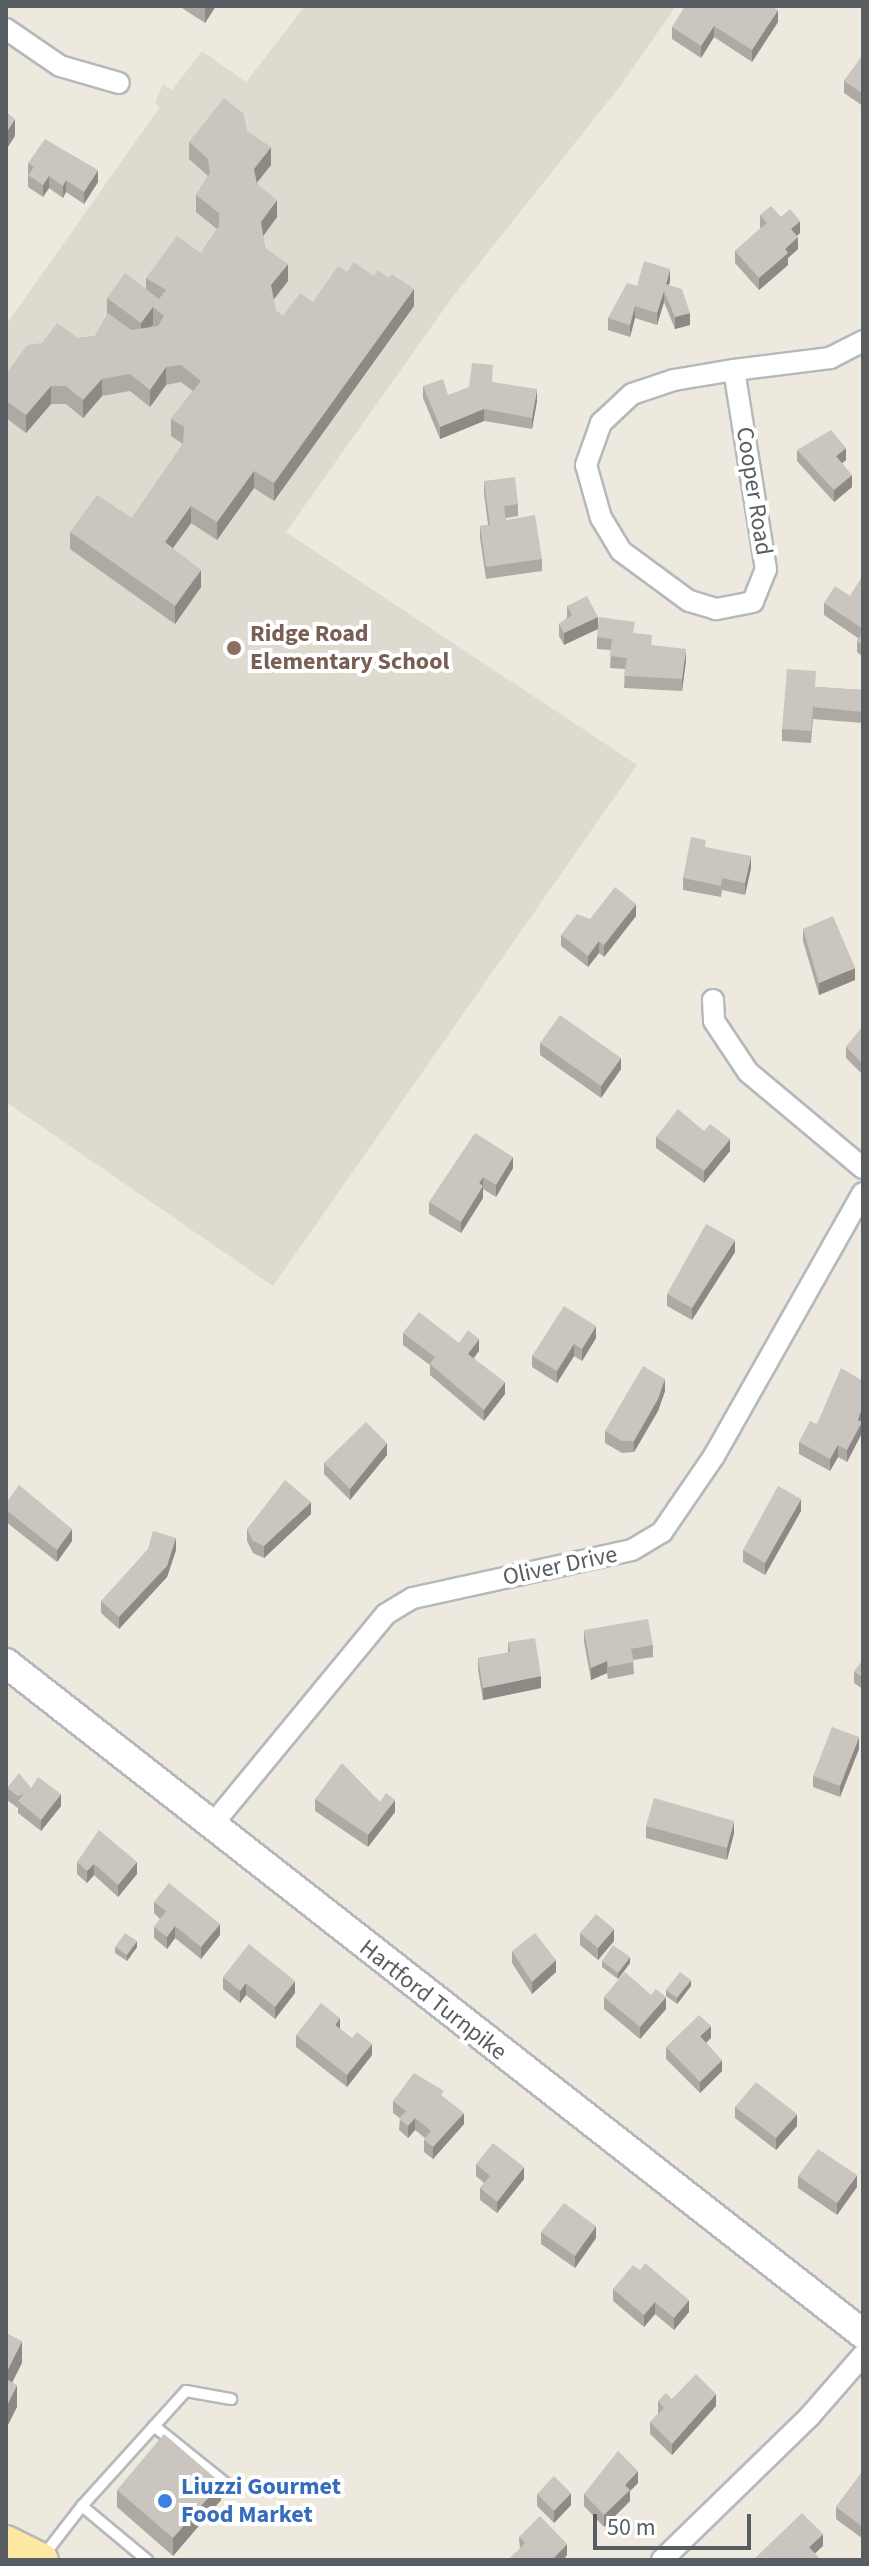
<!DOCTYPE html>
<style>
body{margin:0}
#map{position:relative;width:869px;height:2566px;overflow:hidden;background:#ede9df;font-family:"Source Sans 3",sans-serif}
div>[style]{position:absolute}
[style*='--x']{left:calc(var(--x)*1px);top:calc(var(--y)*1px);width:calc(var(--w)*1px);rotate:calc(var(--a)*1deg)}
.education>*{inset:0;background:#dfdad0}
.roads{filter:drop-shadow(2px 0 #b5b9bd) drop-shadow(-2px 0 #b5b9bd) drop-shadow(0 2px #b5b9bd) drop-shadow(0 -2px #b5b9bd)}
.service>*{height:10px;margin:-5px;padding:0 5px;transform-origin:5px;border-radius:5px;background:#fff}
.minor>*{height:20px;margin:-10px;padding:0 10px;transform-origin:10px;border-radius:10px;background:#fff}
.secondary>*{height:28px;margin:-14px;padding:0 14px;transform-origin:14px;border-radius:14px;background:#fff}
.primary>*{height:32px;margin:-16px;padding:0 16px;transform-origin:16px;border-radius:16px;background:#ffe8a2}
.wall>*{inset:0;background:#aea9a3}
.shaded-wall>*{inset:0;background:#8d8a85}
.building>*{inset:0;background:#cac5be}
.dots>*{width:22px;height:22px;translate:-50% -50%;box-sizing:border-box;border:4px solid #fff;border-radius:50%}
span{translate:-50% -50%;white-space:nowrap;text-align:center;line-height:1.15;-webkit-text-stroke:8px #fff;paint-order:stroke}
.street-label{font-size:24px;color:#585d62}
.education-label{font-size:24px;color:#785e54;font-weight:700}
.left{translate:0 -50%;text-align:left}
.shop-label{font-size:24px;color:#366cbe;font-weight:700}
.frame{position:absolute;inset:0;border:8px solid #585d62;pointer-events:none}
.scale{position:absolute;left:593px;top:2514px;width:158px;height:36px;box-sizing:border-box;border:4px solid #585d62;border-top:0;padding-left:10px;font-size:24px;line-height:28px;white-space:nowrap;color:#585d62;-webkit-text-stroke:6px #fff;paint-order:stroke}
</style>
<div id="map">
<div class="education">
<div style="clip-path:polygon(305px 6px,676px 6px,621px 85px,451px 299px,286px 532px,637px 765px,273px 1286px,6px 1102px,6px 325px,160px 107px,155px 103px,163px 84px,172px 90px,202px 51px,246px 82px)"></div>
</div>
<div class="roads">
<div class="service">
<div style="--x:154;--y:2426;--w:91;--a:38.8"></div>
<div style="--x:82;--y:2506;--w:155;--a:-47.9"></div>
<div style="--x:186;--y:2391;--w:46;--a:10.1"></div>
<div style="--x:44;--y:2555;--w:62;--a:-52.2"></div>
<div style="--x:82;--y:2506;--w:85;--a:39.7"></div>
</div>
<div class="minor">
<div style="--x:6;--y:29;--w:65;--a:34.4"></div>
<div style="--x:60;--y:66;--w:61;--a:16.1"></div>
<div style="--x:734;--y:370;--w:202;--a:80.9"></div>
<div style="--x:766;--y:569;--w:35;--a:112"></div>
<div style="--x:753;--y:602;--w:38;--a:169"></div>
<div style="--x:716;--y:609;--w:28;--a:-163"></div>
<div style="--x:689;--y:601;--w:84;--a:-143.7"></div>
<div style="--x:621;--y:551;--w:39;--a:-121"></div>
<div style="--x:601;--y:518;--w:55;--a:-105.8"></div>
<div style="--x:586;--y:465;--w:45;--a:-70.3"></div>
<div style="--x:601;--y:423;--w:42;--a:-43.1"></div>
<div style="--x:632;--y:394;--w:44;--a:-18.4"></div>
<div style="--x:674;--y:380;--w:61;--a:-9.5"></div>
<div style="--x:734;--y:370;--w:97;--a:-7.1"></div>
<div style="--x:830;--y:358;--w:37;--a:-27"></div>
<div style="--x:713;--y:1000;--w:21;--a:87"></div>
<div style="--x:714;--y:1021;--w:61;--a:56.3"></div>
<div style="--x:748;--y:1072;--w:150;--a:39.9"></div>
<div style="--x:212;--y:1825;--w:273;--a:-50.5"></div>
<div style="--x:386;--y:1614;--w:31;--a:-31"></div>
<div style="--x:413;--y:1598;--w:224;--a:-12.4"></div>
<div style="--x:632;--y:1550;--w:35;--a:-31"></div>
<div style="--x:662;--y:1532;--w:92;--a:-55.6"></div>
<div style="--x:714;--y:1456;--w:302;--a:-60.5"></div>
<div style="--x:662;--y:2560;--w:206;--a:-44.2"></div>
<div style="--x:810;--y:2416;--w:81;--a:-49"></div>
</div>
<div class="secondary">
<div style="--x:6;--y:1663;--w:1088;--a:38.06"></div>
</div>
<div class="primary">
<div style="--x:6;--y:2542;--w:40;--a:26.6"></div>
</div>
</div>
<div class="wall">
<div style="clip-path:polygon(179px 6px,216px 6px,205px 23px)"></div>
<div style="clip-path:polygon(778px 22px,752px 62px,714px 37px,701px 58px,672px 39px,672px 27px)"></div>
<div style="clip-path:polygon(863px 55px,863px 106px,844px 93px,844px 81px)"></div>
<div style="clip-path:polygon(247px 131px,271px 165px,257px 183px,277px 217px,263px 236px,265px 248px,288px 281px,273px 299px,276px 311px,283px 316px,313px 302px,347px 272px,414px 306px,274px 501px,254px 488px,217px 540px,191px 523px,173px 548px,201px 587px,175px 624px,70px 549px,70px 532px,132px 518px,183px 444px,171px 436px,171px 419px,193px 391px,181px 382px,166px 385px,150px 407px,130px 391px,102px 396px,83px 418px,66px 404px,51px 404px,26px 433px,6px 418px,6px 374px,42px 343px,95px 336px,107px 315px,107px 298px,146px 289px,146px 278px,201px 253px,217px 229px,196px 212px,196px 195px,208px 176px,189px 159px,189px 142px)"></div>
<div style="clip-path:polygon(28px 163px,98px 182px,84px 204px,66px 192px,63px 198px,49px 188px,43px 197px,28px 187px)"></div>
<div style="clip-path:polygon(760px 215px,781px 217px,800px 233px,796px 236px,798px 249px,788px 258px,788px 265px,759px 290px,735px 263px,735px 251px,761px 228px,760px 227px)"></div>
<div style="clip-path:polygon(670px 281px,669px 285px,690px 325px,675px 329px,664px 302px,657px 325px,635px 318px,630px 337px,608px 330px,608px 318px,637px 286px)"></div>
<div style="clip-path:polygon(493px 382px,537px 401px,532px 429px,484px 421px,440px 439px,423px 398px,423px 386px,448px 395px)"></div>
<div style="clip-path:polygon(797px 450px,846px 460px,842px 463px,852px 487px,834px 502px,797px 461px)"></div>
<div style="clip-path:polygon(484px 481px,518px 504px,518px 516px,506px 518px,506px 520px,542px 559px,542px 571px,486px 579px,480px 538px,480px 526px,488px 525px,484px 493px)"></div>
<div style="clip-path:polygon(863px 576px,863px 657px,857px 652px,857px 641px,858px 638px,824px 615px,824px 603px,850px 596px)"></div>
<div style="clip-path:polygon(567px 606px,598px 617px,564px 645px,559px 636px,559px 624px,567px 618px)"></div>
<div style="clip-path:polygon(635px 633px,652px 645px,686px 661px,682px 691px,624px 688px,625px 669px,610px 668px,611px 650px,597px 649px,597px 637px)"></div>
<div style="clip-path:polygon(816px 687px,863px 690px,863px 723px,813px 719px,811px 743px,782px 741px,782px 729px)"></div>
<div style="clip-path:polygon(706px 847px,751px 868px,745px 895px,722px 890px,721px 897px,683px 890px,683px 878px)"></div>
<div style="clip-path:polygon(636px 916px,604px 957px,599px 953px,588px 967px,561px 946px,561px 935px,590px 919px)"></div>
<div style="clip-path:polygon(803px 929px,855px 980px,819px 995px,803px 941px)"></div>
<div style="clip-path:polygon(863px 1030px,863px 1075px,846px 1058px,846px 1047px)"></div>
<div style="clip-path:polygon(540px 1043px,621px 1069px,601px 1098px,540px 1055px)"></div>
<div style="clip-path:polygon(656px 1137px,730px 1151px,704px 1183px,656px 1148px)"></div>
<div style="clip-path:polygon(513px 1157px,513px 1168px,496px 1197px,483px 1189px,483px 1198px,461px 1233px,429px 1214px,429px 1202px)"></div>
<div style="clip-path:polygon(735px 1252px,692px 1320px,667px 1306px,667px 1294px)"></div>
<div style="clip-path:polygon(403px 1333px,459px 1343px,479px 1351px,474px 1358px,505px 1394px,484px 1421px,430px 1375px,430px 1365px,403px 1345px)"></div>
<div style="clip-path:polygon(596px 1338px,582px 1361px,574px 1356px,557px 1383px,532px 1367px,532px 1356px)"></div>
<div style="clip-path:polygon(665px 1391px,658px 1411px,634px 1452px,622px 1453px,605px 1443px,605px 1431px)"></div>
<div style="clip-path:polygon(863px 1415px,861px 1421px,862px 1433px,847px 1462px,838px 1457px,830px 1471px,799px 1454px,799px 1442px,817px 1424px)"></div>
<div style="clip-path:polygon(387px 1455px,350px 1500px,324px 1474px,324px 1463px)"></div>
<div style="clip-path:polygon(6px 1503px,72px 1541px,57px 1562px,6px 1522px)"></div>
<div style="clip-path:polygon(801px 1511px,765px 1575px,743px 1562px,743px 1550px)"></div>
<div style="clip-path:polygon(311px 1514px,264px 1558px,253px 1553px,247px 1541px,247px 1529px)"></div>
<div style="clip-path:polygon(176px 1550px,167px 1577px,119px 1629px,101px 1613px,101px 1601px)"></div>
<div style="clip-path:polygon(584px 1630px,653px 1645px,653px 1657px,633px 1660px,634px 1674px,608px 1679px,607px 1673px,591px 1680px,584px 1642px)"></div>
<div style="clip-path:polygon(508px 1642px,541px 1688px,483px 1700px,478px 1670px,478px 1658px,508px 1653px)"></div>
<div style="clip-path:polygon(863px 1660px,863px 1689px,854px 1683px,854px 1672px)"></div>
<div style="clip-path:polygon(859px 1749px,840px 1797px,813px 1787px,813px 1776px)"></div>
<div style="clip-path:polygon(7px 1788px,31px 1788px,61px 1806px,41px 1831px,18px 1813px,18px 1808px,7px 1800px)"></div>
<div style="clip-path:polygon(315px 1799px,380px 1802px,395px 1812px,368px 1847px,315px 1811px)"></div>
<div style="clip-path:polygon(646px 1826px,734px 1833px,727px 1860px,646px 1838px)"></div>
<div style="clip-path:polygon(77px 1862px,137px 1862px,137px 1874px,118px 1897px,94px 1875px,87px 1883px,77px 1874px)"></div>
<div style="clip-path:polygon(154px 1902px,220px 1935px,201px 1959px,175px 1938px,167px 1949px,154px 1938px,154px 1927px,160px 1919px,154px 1913px)"></div>
<div style="clip-path:polygon(580px 1933px,614px 1941px,598px 1960px,580px 1945px)"></div>
<div style="clip-path:polygon(115px 1947px,137px 1947px,127px 1961px,115px 1953px)"></div>
<div style="clip-path:polygon(512px 1951px,556px 1972px,532px 1994px,512px 1963px)"></div>
<div style="clip-path:polygon(602px 1961px,630px 1963px,618px 1979px,602px 1967px)"></div>
<div style="clip-path:polygon(223px 1977px,295px 1993px,275px 2019px,246px 1995px,240px 2003px,223px 1989px)"></div>
<div style="clip-path:polygon(691px 1986px,677px 2004px,666px 1996px,666px 1990px)"></div>
<div style="clip-path:polygon(604px 1997px,666px 2009px,640px 2039px,604px 2009px)"></div>
<div style="clip-path:polygon(340px 2029px,372px 2055px,347px 2087px,296px 2047px,296px 2035px)"></div>
<div style="clip-path:polygon(711px 2038px,706px 2043px,722px 2071px,700px 2093px,666px 2059px,666px 2047px)"></div>
<div style="clip-path:polygon(444px 2097px,464px 2124px,433px 2159px,424px 2152px,424px 2140px,425px 2138px,415px 2130px,408px 2138px,399px 2130px,400px 2118px,393px 2113px,393px 2101px)"></div>
<div style="clip-path:polygon(735px 2107px,797px 2126px,776px 2150px,735px 2118px)"></div>
<div style="clip-path:polygon(476px 2164px,524px 2179px,497px 2213px,480px 2200px,480px 2188px,484px 2183px,476px 2176px)"></div>
<div style="clip-path:polygon(798px 2176px,857px 2187px,837px 2215px,798px 2188px)"></div>
<div style="clip-path:polygon(541px 2232px,596px 2238px,575px 2268px,541px 2244px)"></div>
<div style="clip-path:polygon(640px 2270px,689px 2312px,674px 2330px,655px 2314px,644px 2327px,613px 2301px,613px 2289px)"></div>
<div style="clip-path:polygon(672px 2399px,716px 2406px,672px 2455px,650px 2434px,650px 2422px,658px 2414px,658px 2401px)"></div>
<div style="clip-path:polygon(863px 2471px,863px 2539px,836px 2519px,836px 2507px)"></div>
<div style="clip-path:polygon(638px 2483px,630px 2491px,630px 2501px,604px 2527px,584px 2506px,584px 2494px)"></div>
<div style="clip-path:polygon(117px 2490px,221px 2500px,173px 2556px,117px 2507px)"></div>
<div style="clip-path:polygon(537px 2494px,571px 2505px,554px 2523px,537px 2506px)"></div>
<div style="clip-path:polygon(519px 2537px,567px 2555px,563px 2560px,508px 2560px,520px 2549px)"></div>
</div>
<div class="shaded-wall">
<div style="clip-path:polygon(205px 6px,216px 6px,205px 23px)"></div>
<div style="clip-path:polygon(778px 10px,778px 22px,752px 62px,752px 50px)"></div>
<div style="clip-path:polygon(714px 26px,714px 37px,701px 58px,701px 46px)"></div>
<div style="clip-path:polygon(15px 119px,15px 136px,6px 150px,6px 133px)"></div>
<div style="clip-path:polygon(271px 147px,271px 165px,254px 186px,254px 169px)"></div>
<div style="clip-path:polygon(98px 170px,98px 182px,84px 204px,84px 192px)"></div>
<div style="clip-path:polygon(49px 176px,49px 188px,43px 197px,43px 185px)"></div>
<div style="clip-path:polygon(66px 180px,66px 192px,63px 198px,63px 186px)"></div>
<div style="clip-path:polygon(277px 200px,277px 217px,261px 239px,261px 222px)"></div>
<div style="clip-path:polygon(800px 221px,800px 233px,791px 241px,791px 229px)"></div>
<div style="clip-path:polygon(798px 237px,798px 249px,788px 258px,788px 265px,759px 290px,759px 278px,785px 249px)"></div>
<div style="clip-path:polygon(288px 264px,288px 281px,271px 303px,271px 285px)"></div>
<div style="clip-path:polygon(670px 269px,670px 281px,666px 296px,666px 284px)"></div>
<div style="clip-path:polygon(414px 289px,414px 306px,274px 501px,274px 483px)"></div>
<div style="clip-path:polygon(664px 291px,664px 302px,657px 325px,657px 313px)"></div>
<div style="clip-path:polygon(635px 306px,635px 318px,630px 337px,630px 325px)"></div>
<div style="clip-path:polygon(153px 307px,153px 324px,141px 340px,141px 323px)"></div>
<div style="clip-path:polygon(690px 313px,690px 325px,675px 329px,675px 317px)"></div>
<div style="clip-path:polygon(166px 367px,166px 385px,150px 407px,150px 390px)"></div>
<div style="clip-path:polygon(102px 379px,102px 396px,83px 418px,83px 400px)"></div>
<div style="clip-path:polygon(51px 386px,51px 404px,26px 433px,26px 415px)"></div>
<div style="clip-path:polygon(537px 389px,537px 401px,532px 429px,532px 418px)"></div>
<div style="clip-path:polygon(484px 409px,484px 421px,440px 439px,440px 427px)"></div>
<div style="clip-path:polygon(846px 448px,846px 460px,836px 468px,836px 456px)"></div>
<div style="clip-path:polygon(254px 471px,254px 488px,217px 540px,217px 522px)"></div>
<div style="clip-path:polygon(852px 475px,852px 487px,834px 502px,834px 490px)"></div>
<div style="clip-path:polygon(191px 506px,191px 523px,165px 559px,165px 542px)"></div>
<div style="clip-path:polygon(201px 570px,201px 587px,175px 624px,175px 606px)"></div>
<div style="clip-path:polygon(598px 617px,598px 629px,564px 645px,564px 633px)"></div>
<div style="clip-path:polygon(686px 649px,686px 661px,682px 691px,682px 679px)"></div>
<div style="clip-path:polygon(751px 856px,751px 868px,745px 895px,745px 883px)"></div>
<div style="clip-path:polygon(636px 904px,636px 916px,604px 957px,604px 945px)"></div>
<div style="clip-path:polygon(599px 941px,599px 953px,588px 967px,588px 956px)"></div>
<div style="clip-path:polygon(855px 968px,855px 980px,819px 995px,819px 983px)"></div>
<div style="clip-path:polygon(621px 1058px,621px 1069px,601px 1098px,601px 1086px)"></div>
<div style="clip-path:polygon(730px 1139px,730px 1151px,704px 1183px,704px 1171px)"></div>
<div style="clip-path:polygon(513px 1157px,513px 1168px,496px 1197px,496px 1185px)"></div>
<div style="clip-path:polygon(483px 1177px,483px 1198px,461px 1233px,461px 1222px)"></div>
<div style="clip-path:polygon(735px 1240px,735px 1252px,692px 1320px,692px 1308px)"></div>
<div style="clip-path:polygon(596px 1326px,596px 1338px,582px 1361px,582px 1349px)"></div>
<div style="clip-path:polygon(479px 1339px,479px 1351px,468px 1365px,468px 1354px)"></div>
<div style="clip-path:polygon(574px 1344px,574px 1356px,557px 1383px,557px 1371px)"></div>
<div style="clip-path:polygon(665px 1379px,665px 1391px,658px 1411px,634px 1452px,634px 1441px)"></div>
<div style="clip-path:polygon(505px 1382px,505px 1394px,484px 1421px,484px 1410px)"></div>
<div style="clip-path:polygon(863px 1404px,863px 1415px,859px 1427px,862px 1422px,862px 1433px,847px 1462px,847px 1450px)"></div>
<div style="clip-path:polygon(387px 1443px,387px 1455px,350px 1500px,350px 1489px)"></div>
<div style="clip-path:polygon(838px 1445px,838px 1457px,830px 1471px,830px 1459px)"></div>
<div style="clip-path:polygon(801px 1499px,801px 1511px,765px 1575px,765px 1563px)"></div>
<div style="clip-path:polygon(311px 1502px,311px 1514px,264px 1558px,264px 1546px)"></div>
<div style="clip-path:polygon(72px 1529px,72px 1541px,57px 1562px,57px 1550px)"></div>
<div style="clip-path:polygon(176px 1538px,176px 1550px,167px 1577px,119px 1629px,119px 1617px)"></div>
<div style="clip-path:polygon(607px 1661px,607px 1673px,591px 1680px,591px 1668px)"></div>
<div style="clip-path:polygon(541px 1676px,541px 1688px,483px 1700px,483px 1688px)"></div>
<div style="clip-path:polygon(859px 1737px,859px 1749px,840px 1797px,840px 1786px)"></div>
<div style="clip-path:polygon(61px 1794px,61px 1806px,41px 1831px,41px 1820px)"></div>
<div style="clip-path:polygon(395px 1800px,395px 1812px,368px 1847px,368px 1835px)"></div>
<div style="clip-path:polygon(734px 1821px,734px 1833px,727px 1860px,727px 1848px)"></div>
<div style="clip-path:polygon(137px 1862px,137px 1874px,118px 1897px,118px 1885px)"></div>
<div style="clip-path:polygon(94px 1864px,94px 1875px,87px 1883px,87px 1871px)"></div>
<div style="clip-path:polygon(220px 1924px,220px 1935px,201px 1959px,201px 1947px)"></div>
<div style="clip-path:polygon(175px 1926px,175px 1938px,167px 1949px,167px 1937px)"></div>
<div style="clip-path:polygon(614px 1929px,614px 1941px,598px 1960px,598px 1948px)"></div>
<div style="clip-path:polygon(137px 1941px,137px 1947px,127px 1961px,127px 1955px)"></div>
<div style="clip-path:polygon(630px 1957px,630px 1963px,618px 1979px,618px 1973px)"></div>
<div style="clip-path:polygon(556px 1960px,556px 1972px,532px 1994px,532px 1982px)"></div>
<div style="clip-path:polygon(691px 1980px,691px 1986px,677px 2004px,677px 1998px)"></div>
<div style="clip-path:polygon(295px 1981px,295px 1993px,275px 2019px,275px 2007px)"></div>
<div style="clip-path:polygon(246px 1983px,246px 1995px,240px 2003px,240px 1991px)"></div>
<div style="clip-path:polygon(666px 1997px,666px 2009px,640px 2039px,640px 2027px)"></div>
<div style="clip-path:polygon(340px 2018px,340px 2030px,335px 2025px)"></div>
<div style="clip-path:polygon(711px 2026px,711px 2038px,700px 2048px,700px 2036px)"></div>
<div style="clip-path:polygon(372px 2044px,372px 2055px,347px 2087px,347px 2075px)"></div>
<div style="clip-path:polygon(722px 2060px,722px 2071px,700px 2093px,700px 2082px)"></div>
<div style="clip-path:polygon(464px 2113px,464px 2124px,433px 2159px,433px 2147px)"></div>
<div style="clip-path:polygon(797px 2114px,797px 2126px,776px 2150px,776px 2138px)"></div>
<div style="clip-path:polygon(415px 2118px,415px 2130px,408px 2138px,408px 2126px)"></div>
<div style="clip-path:polygon(524px 2167px,524px 2179px,497px 2213px,497px 2202px)"></div>
<div style="clip-path:polygon(857px 2175px,857px 2187px,837px 2215px,837px 2203px)"></div>
<div style="clip-path:polygon(596px 2226px,596px 2238px,575px 2268px,575px 2256px)"></div>
<div style="clip-path:polygon(689px 2300px,689px 2312px,674px 2330px,674px 2318px)"></div>
<div style="clip-path:polygon(655px 2302px,655px 2314px,644px 2327px,644px 2315px)"></div>
<div style="clip-path:polygon(22px 2341px,22px 2363px,6px 2395px,6px 2373px)"></div>
<div style="clip-path:polygon(17px 2385px,17px 2407px,6px 2429px,6px 2407px)"></div>
<div style="clip-path:polygon(716px 2394px,716px 2406px,672px 2455px,672px 2444px)"></div>
<div style="clip-path:polygon(638px 2471px,638px 2483px,630px 2491px,630px 2501px,604px 2527px,604px 2515px,625px 2485px)"></div>
<div style="clip-path:polygon(221px 2483px,221px 2500px,173px 2556px,173px 2538px)"></div>
<div style="clip-path:polygon(571px 2493px,571px 2505px,554px 2523px,554px 2511px)"></div>
<div style="clip-path:polygon(823px 2534px,823px 2546px,809px 2559px,809px 2547px)"></div>
<div style="clip-path:polygon(567px 2544px,567px 2555px,563px 2560px,552px 2560px)"></div>
</div>
<div class="building">
<div style="clip-path:polygon(685px 6px,772px 6px,778px 10px,752px 50px,714px 26px,701px 46px,672px 27px)"></div>
<div style="clip-path:polygon(863px 55px,863px 94px,844px 81px)"></div>
<div style="clip-path:polygon(224px 98px,244px 114px,247px 131px,271px 147px,254px 169px,257px 184px,277px 200px,261px 222px,265px 248px,288px 264px,271px 285px,276px 311px,283px 316px,300px 293px,313px 302px,338px 266px,347px 272px,354px 262px,374px 276px,378px 270px,389px 278px,392px 274px,414px 289px,274px 483px,254px 471px,217px 522px,191px 506px,165px 542px,201px 570px,175px 606px,70px 532px,97px 495px,132px 518px,183px 444px,184px 427px,171px 419px,201px 381px,181px 365px,166px 367px,150px 390px,130px 374px,102px 379px,83px 400px,66px 386px,51px 386px,26px 415px,6px 401px,6px 374px,27px 345px,42px 343px,57px 323px,78px 338px,95px 336px,108px 313px,131px 330px,158px 326px,164px 316px,153px 307px,141px 323px,107px 298px,125px 273px,159px 299px,166px 290px,146px 278px,177px 236px,201px 253px,219px 226px,219px 213px,196px 195px,210px 173px,208px 159px,189px 142px)"></div>
<div style="clip-path:polygon(6px 112px,15px 119px,6px 133px)"></div>
<div style="clip-path:polygon(45px 139px,98px 170px,84px 192px,66px 180px,63px 186px,49px 176px,43px 185px,28px 175px,34px 167px,28px 163px)"></div>
<div style="clip-path:polygon(771px 206px,781px 217px,790px 209px,800px 221px,791px 229px,798px 237px,785px 249px,788px 253px,759px 278px,735px 251px,767px 223px,760px 215px)"></div>
<div style="clip-path:polygon(644px 261px,670px 269px,666px 284px,682px 289px,690px 313px,675px 317px,664px 291px,657px 313px,635px 306px,630px 325px,608px 318px,627px 283px,637px 286px)"></div>
<div style="clip-path:polygon(472px 363px,493px 365px,492px 382px,537px 389px,532px 418px,484px 409px,440px 427px,423px 386px,443px 379px,448px 395px,469px 387px)"></div>
<div style="clip-path:polygon(831px 430px,846px 448px,836px 456px,852px 475px,834px 490px,797px 450px)"></div>
<div style="clip-path:polygon(515px 477px,518px 504px,504px 506px,506px 520px,535px 515px,542px 559px,486px 567px,480px 526px,490px 525px,484px 481px)"></div>
<div style="clip-path:polygon(863px 576px,863px 629px,824px 603px,835px 586px,850px 596px)"></div>
<div style="clip-path:polygon(587px 596px,598px 617px,564px 633px,559px 624px,572px 615px,567px 606px)"></div>
<div style="clip-path:polygon(599px 617px,635px 622px,633px 633px,652px 635px,651px 645px,686px 649px,682px 679px,624px 676px,627px 658px,610px 656px,612px 639px,597px 637px)"></div>
<div style="clip-path:polygon(863px 631px,863px 645px,857px 641px)"></div>
<div style="clip-path:polygon(787px 669px,816px 671px,815px 687px,863px 690px,863px 712px,813px 707px,811px 731px,782px 729px)"></div>
<div style="clip-path:polygon(691px 837px,706px 840px,705px 847px,751px 856px,745px 883px,722px 878px,721px 886px,683px 878px)"></div>
<div style="clip-path:polygon(615px 887px,636px 904px,604px 945px,599px 941px,588px 956px,561px 935px,577px 914px,590px 919px)"></div>
<div style="clip-path:polygon(833px 916px,855px 968px,819px 983px,803px 929px)"></div>
<div style="clip-path:polygon(560px 1015px,621px 1058px,601px 1086px,540px 1043px)"></div>
<div style="clip-path:polygon(861px 1028px,863px 1030px,863px 1064px,846px 1047px)"></div>
<div style="clip-path:polygon(678px 1109px,704px 1131px,710px 1124px,730px 1139px,704px 1171px,656px 1137px)"></div>
<div style="clip-path:polygon(475px 1133px,513px 1157px,496px 1185px,483px 1177px,479px 1183px,483px 1186px,461px 1222px,429px 1202px)"></div>
<div style="clip-path:polygon(706px 1224px,735px 1240px,692px 1308px,667px 1294px)"></div>
<div style="clip-path:polygon(564px 1306px,596px 1326px,582px 1349px,574px 1344px,557px 1371px,532px 1356px)"></div>
<div style="clip-path:polygon(419px 1312px,459px 1343px,468px 1330px,479px 1339px,468px 1354px,505px 1382px,484px 1410px,430px 1364px,435px 1357px,403px 1333px)"></div>
<div style="clip-path:polygon(643px 1366px,665px 1379px,658px 1399px,634px 1441px,622px 1441px,605px 1431px)"></div>
<div style="clip-path:polygon(841px 1368px,863px 1381px,863px 1404px,858px 1420px,862px 1422px,847px 1450px,838px 1445px,830px 1459px,799px 1442px,810px 1421px,817px 1424px)"></div>
<div style="clip-path:polygon(366px 1422px,387px 1443px,350px 1489px,324px 1463px)"></div>
<div style="clip-path:polygon(285px 1480px,311px 1502px,264px 1546px,253px 1541px,247px 1529px)"></div>
<div style="clip-path:polygon(19px 1485px,72px 1529px,57px 1550px,6px 1510px,6px 1503px)"></div>
<div style="clip-path:polygon(778px 1486px,801px 1499px,765px 1563px,743px 1550px)"></div>
<div style="clip-path:polygon(153px 1531px,176px 1538px,167px 1566px,119px 1617px,101px 1601px,148px 1549px)"></div>
<div style="clip-path:polygon(648px 1619px,653px 1645px,631px 1649px,634px 1662px,608px 1667px,607px 1661px,591px 1668px,584px 1630px)"></div>
<div style="clip-path:polygon(535px 1638px,541px 1676px,483px 1688px,478px 1658px,510px 1652px,508px 1642px)"></div>
<div style="clip-path:polygon(863px 1660px,863px 1677px,854px 1672px)"></div>
<div style="clip-path:polygon(832px 1727px,859px 1737px,840px 1786px,813px 1776px)"></div>
<div style="clip-path:polygon(342px 1763px,380px 1802px,386px 1793px,395px 1800px,368px 1835px,315px 1799px)"></div>
<div style="clip-path:polygon(19px 1773px,31px 1788px,38px 1777px,61px 1794px,41px 1820px,18px 1801px,24px 1794px,18px 1796px,7px 1788px)"></div>
<div style="clip-path:polygon(654px 1798px,734px 1821px,727px 1848px,646px 1826px)"></div>
<div style="clip-path:polygon(99px 1830px,137px 1862px,118px 1885px,94px 1864px,87px 1871px,77px 1862px)"></div>
<div style="clip-path:polygon(169px 1883px,220px 1924px,201px 1947px,175px 1926px,167px 1937px,154px 1927px,166px 1911px,154px 1902px)"></div>
<div style="clip-path:polygon(596px 1914px,614px 1929px,598px 1948px,580px 1933px)"></div>
<div style="clip-path:polygon(125px 1933px,137px 1941px,127px 1955px,115px 1947px)"></div>
<div style="clip-path:polygon(535px 1933px,556px 1960px,532px 1982px,512px 1951px)"></div>
<div style="clip-path:polygon(249px 1944px,295px 1981px,275px 2007px,246px 1983px,240px 1991px,223px 1977px)"></div>
<div style="clip-path:polygon(613px 1945px,630px 1957px,618px 1973px,602px 1961px)"></div>
<div style="clip-path:polygon(625px 1972px,651px 1995px,656px 1989px,666px 1997px,640px 2027px,604px 1997px)"></div>
<div style="clip-path:polygon(680px 1972px,691px 1980px,677px 1998px,666px 1990px)"></div>
<div style="clip-path:polygon(321px 2003px,340px 2018px,335px 2025px,352px 2038px,357px 2032px,372px 2044px,347px 2075px,296px 2035px)"></div>
<div style="clip-path:polygon(699px 2015px,711px 2026px,700px 2036px,722px 2060px,700px 2082px,666px 2047px)"></div>
<div style="clip-path:polygon(414px 2073px,444px 2091px,441px 2095px,464px 2113px,433px 2147px,424px 2140px,431px 2131px,415px 2118px,408px 2126px,399px 2119px,406px 2111px,393px 2101px)"></div>
<div style="clip-path:polygon(756px 2082px,797px 2114px,776px 2138px,735px 2107px)"></div>
<div style="clip-path:polygon(493px 2143px,524px 2167px,497px 2202px,480px 2188px,490px 2176px,476px 2164px)"></div>
<div style="clip-path:polygon(818px 2149px,857px 2175px,837px 2203px,798px 2176px)"></div>
<div style="clip-path:polygon(564px 2203px,596px 2226px,575px 2256px,541px 2232px)"></div>
<div style="clip-path:polygon(645px 2263px,689px 2300px,674px 2318px,655px 2302px,644px 2315px,613px 2289px,633px 2265px,640px 2270px)"></div>
<div style="clip-path:polygon(6px 2333px,22px 2341px,6px 2373px)"></div>
<div style="clip-path:polygon(696px 2374px,716px 2394px,672px 2444px,650px 2422px,664px 2408px,658px 2401px,666px 2393px,672px 2399px)"></div>
<div style="clip-path:polygon(6px 2379px,17px 2385px,6px 2407px)"></div>
<div style="clip-path:polygon(164px 2434px,221px 2483px,173px 2538px,117px 2490px)"></div>
<div style="clip-path:polygon(618px 2451px,638px 2471px,625px 2485px,630px 2490px,604px 2515px,584px 2494px)"></div>
<div style="clip-path:polygon(863px 2471px,863px 2527px,836px 2507px)"></div>
<div style="clip-path:polygon(554px 2476px,571px 2493px,554px 2511px,537px 2494px)"></div>
<div style="clip-path:polygon(802px 2513px,823px 2534px,809px 2547px,821px 2560px,753px 2560px)"></div>
<div style="clip-path:polygon(540px 2516px,567px 2544px,552px 2560px,508px 2560px,525px 2543px,519px 2537px)"></div>
</div>
<div class="dots">
<div style="left:234px;top:648px;background:#8d6e63"></div>
<div style="left:165px;top:2501px;background:#3f7fe0"></div>
</div>
<div class="street-label">
<span style="left:754px;top:491px;rotate:81deg">Cooper Road</span>
<span style="left:560px;top:1566px;rotate:-12deg">Oliver Drive</span>
<span style="left:433px;top:2000px;rotate:38deg">Hartford Turnpike</span>
</div>
<div class="education-label">
<span class="left" style="left:250px;top:648px">Ridge Road<br>Elementary School</span>
</div>
<div class="shop-label">
<span class="left" style="left:181px;top:2501px">Liuzzi Gourmet<br>Food Market</span>
</div>
<div class="frame"></div>
<div class="scale">50 m</div>
</div>
